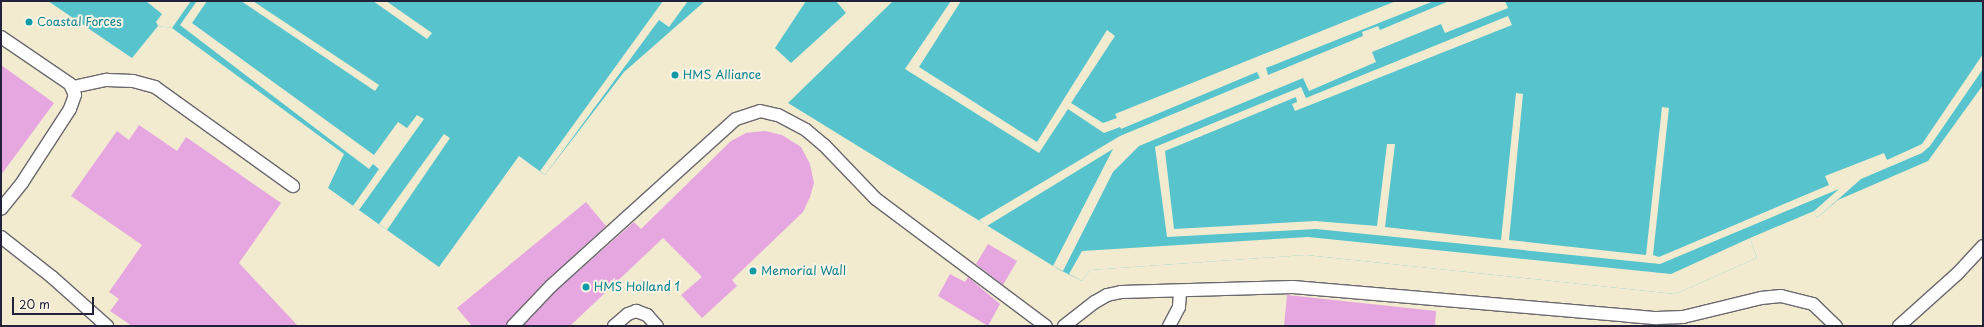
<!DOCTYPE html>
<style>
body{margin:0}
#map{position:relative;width:1984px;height:327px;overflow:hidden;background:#f2ebd0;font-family:"Playpen Sans",sans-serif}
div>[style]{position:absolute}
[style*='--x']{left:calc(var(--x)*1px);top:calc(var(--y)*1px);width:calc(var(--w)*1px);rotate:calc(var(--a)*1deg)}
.water>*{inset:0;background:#57c4cd}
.pier>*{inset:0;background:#f2ebd0}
.building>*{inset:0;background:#e6a7e0}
.roads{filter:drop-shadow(1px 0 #6b686f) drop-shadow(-1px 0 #6b686f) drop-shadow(0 1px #6b686f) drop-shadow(0 -1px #6b686f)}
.lane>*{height:12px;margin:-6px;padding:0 6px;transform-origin:6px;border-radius:6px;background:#fff}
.dots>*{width:11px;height:11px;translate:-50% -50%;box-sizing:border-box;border:2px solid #fcf5e5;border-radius:50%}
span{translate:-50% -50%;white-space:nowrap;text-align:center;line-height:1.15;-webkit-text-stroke:4px #fcf5e5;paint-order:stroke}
.culture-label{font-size:12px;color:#0d838f}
.left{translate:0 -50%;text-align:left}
.frame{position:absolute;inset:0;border:2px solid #22223b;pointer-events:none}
.scale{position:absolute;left:12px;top:297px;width:82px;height:18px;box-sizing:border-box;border:2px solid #22223b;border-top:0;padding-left:5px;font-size:12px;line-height:14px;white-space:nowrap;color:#22223b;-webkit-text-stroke:3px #fcf5e5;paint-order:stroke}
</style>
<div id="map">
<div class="water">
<div style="clip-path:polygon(48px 1px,705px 1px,624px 72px,545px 175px,519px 156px,439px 267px,328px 188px,344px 154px,172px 28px,158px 26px,132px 58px)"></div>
<div style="clip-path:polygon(806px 1px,836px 1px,846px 13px,791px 63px,775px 48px)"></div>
<div style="clip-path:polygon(893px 1px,1983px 1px,1983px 85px,1928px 161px,1838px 200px,1817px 218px,1814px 211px,1750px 238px,1757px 258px,1675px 294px,1306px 255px,1090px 270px,1082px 281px,1058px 269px,788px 103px)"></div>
</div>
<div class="pier">
<div style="clip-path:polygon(146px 1px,191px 1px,172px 28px,158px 26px,156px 22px,162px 14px)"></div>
<div style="clip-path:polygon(197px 1px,207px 1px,192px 23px,374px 155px,398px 122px,407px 128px,417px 115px,424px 119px,359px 210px,353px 206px,379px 169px,373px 164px,369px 169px,180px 25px)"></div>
<div style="clip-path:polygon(241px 1px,253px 1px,379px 85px,375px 91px)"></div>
<div style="clip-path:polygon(373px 1px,386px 1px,432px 33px,427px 39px)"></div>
<div style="clip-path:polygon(663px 1px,688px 1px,669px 27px,659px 20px,545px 175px,540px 171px)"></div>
<div style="clip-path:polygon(951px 1px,961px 1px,919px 67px,1037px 142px,1107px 30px,1115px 36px,1071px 103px,1103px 123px,1117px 118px,1115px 114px,1396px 1px,1434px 1px,1266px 68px,1268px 75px,1363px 36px,1362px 32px,1378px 26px,1380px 30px,1449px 1px,1505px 1px,1508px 8px,1445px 33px,1441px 24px,1372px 52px,1376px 62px,1309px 91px,1303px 78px,1139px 146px,1113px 172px,1063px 271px,1053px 266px,1113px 149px,987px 226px,979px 220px,1120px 136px,1260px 78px,1257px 72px,1121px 129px,1120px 127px,1104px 133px,1068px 109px,1039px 153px,905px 69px)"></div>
<div style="clip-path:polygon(1508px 16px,1512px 25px,1295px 111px,1292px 104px,1297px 102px,1296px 97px,1165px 151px,1174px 229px,1315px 221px,1377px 226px,1387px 144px,1395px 144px,1385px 227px,1501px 240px,1516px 93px,1523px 94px,1509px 240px,1646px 255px,1662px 107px,1669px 108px,1653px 255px,1659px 257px,1829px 185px,1825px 176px,1884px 153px,1887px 160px,1922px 144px,1983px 54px,1983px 69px,1930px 146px,1922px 153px,1861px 179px,1817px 218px,1814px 211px,1839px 189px,1660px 264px,1316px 229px,1167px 237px,1155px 147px,1301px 87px,1306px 98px)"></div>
<div style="clip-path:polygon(444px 134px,450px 138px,387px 230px,379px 224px)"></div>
<div style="clip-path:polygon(1308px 237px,1671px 274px,1750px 238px,1757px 258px,1675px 294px,1306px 255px,1090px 270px,1082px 281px,1069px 274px,1082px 251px)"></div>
</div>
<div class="building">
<div style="clip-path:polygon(1px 65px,54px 103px,1px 175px)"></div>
<div style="clip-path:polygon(139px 125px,177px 151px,186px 137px,281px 203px,239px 263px,298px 326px,132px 326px,110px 311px,119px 299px,109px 292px,142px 245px,71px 196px,117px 131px,129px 140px)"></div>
<div style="clip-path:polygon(765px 131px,782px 135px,801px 147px,810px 164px,814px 183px,810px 197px,803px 212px,732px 280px,737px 286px,702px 318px,681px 295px,702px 277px,663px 238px,570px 326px,523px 326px,556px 291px,634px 222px,641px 229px,731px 141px,746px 133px)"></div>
<div style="clip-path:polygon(586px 202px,606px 226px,546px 281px,508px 321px,506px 326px,472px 326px,457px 308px)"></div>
<div style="clip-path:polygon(988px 244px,1017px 261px,1003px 285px,976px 264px)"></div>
<div style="clip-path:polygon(950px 274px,965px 282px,968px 277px,1000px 304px,988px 326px,938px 296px)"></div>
<div style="clip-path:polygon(1287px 295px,1436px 311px,1435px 326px,1284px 326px)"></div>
</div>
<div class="roads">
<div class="lane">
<div style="--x:1;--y:37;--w:83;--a:34.3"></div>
<div style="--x:70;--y:84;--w:12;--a:66"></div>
<div style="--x:75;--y:95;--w:15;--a:110"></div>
<div style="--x:70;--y:109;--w:88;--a:123"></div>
<div style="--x:22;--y:183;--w:33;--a:129"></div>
<div style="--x:73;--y:87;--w:35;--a:-12"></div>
<div style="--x:107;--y:80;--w:26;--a:2"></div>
<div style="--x:133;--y:81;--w:23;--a:15"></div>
<div style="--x:155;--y:87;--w:170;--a:35.7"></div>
<div style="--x:1;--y:237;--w:65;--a:38.1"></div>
<div style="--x:52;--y:277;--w:74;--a:41.7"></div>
<div style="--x:513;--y:326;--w:55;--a:-46.5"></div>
<div style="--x:551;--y:286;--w:249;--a:-42.1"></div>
<div style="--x:736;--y:119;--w:25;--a:-18"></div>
<div style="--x:760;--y:111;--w:18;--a:13"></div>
<div style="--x:778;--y:115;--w:32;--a:28"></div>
<div style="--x:806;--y:130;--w:23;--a:40"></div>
<div style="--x:824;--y:145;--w:75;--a:46.1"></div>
<div style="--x:876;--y:199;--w:212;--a:36.8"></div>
<div style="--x:614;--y:326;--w:18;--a:-41"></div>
<div style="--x:628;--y:314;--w:9;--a:-21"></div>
<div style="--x:636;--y:311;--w:12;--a:20"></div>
<div style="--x:647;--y:315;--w:15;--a:48"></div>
<div style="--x:1064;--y:326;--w:39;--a:-38"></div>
<div style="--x:1095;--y:302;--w:14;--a:-30"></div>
<div style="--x:1107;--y:295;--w:14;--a:-12"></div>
<div style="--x:1121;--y:292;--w:172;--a:-1.7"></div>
<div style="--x:1293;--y:287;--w:365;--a:4.9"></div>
<div style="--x:1657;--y:318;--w:26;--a:-2"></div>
<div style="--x:1683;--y:317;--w:80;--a:-13.7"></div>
<div style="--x:1761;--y:298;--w:20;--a:-6"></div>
<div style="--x:1781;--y:296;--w:33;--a:14"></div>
<div style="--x:1813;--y:304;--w:32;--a:44"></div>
<div style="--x:1169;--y:326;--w:21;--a:-62"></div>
<div style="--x:1179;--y:307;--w:16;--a:-86"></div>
<div style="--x:1899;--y:326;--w:79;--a:-41.9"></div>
<div style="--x:1958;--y:273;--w:37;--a:-47"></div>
</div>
</div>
<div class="dots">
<div style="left:29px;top:22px;background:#0f9aa8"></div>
<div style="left:675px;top:75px;background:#0f9aa8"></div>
<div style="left:753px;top:271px;background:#0f9aa8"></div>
<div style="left:586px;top:287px;background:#0f9aa8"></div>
</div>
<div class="culture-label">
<span class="left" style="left:37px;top:22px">Coastal Forces</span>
<span class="left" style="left:683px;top:75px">HMS Alliance</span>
<span class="left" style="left:761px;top:271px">Memorial Wall</span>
<span class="left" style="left:594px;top:287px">HMS Holland 1</span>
</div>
<div class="frame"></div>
<div class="scale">20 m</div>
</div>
